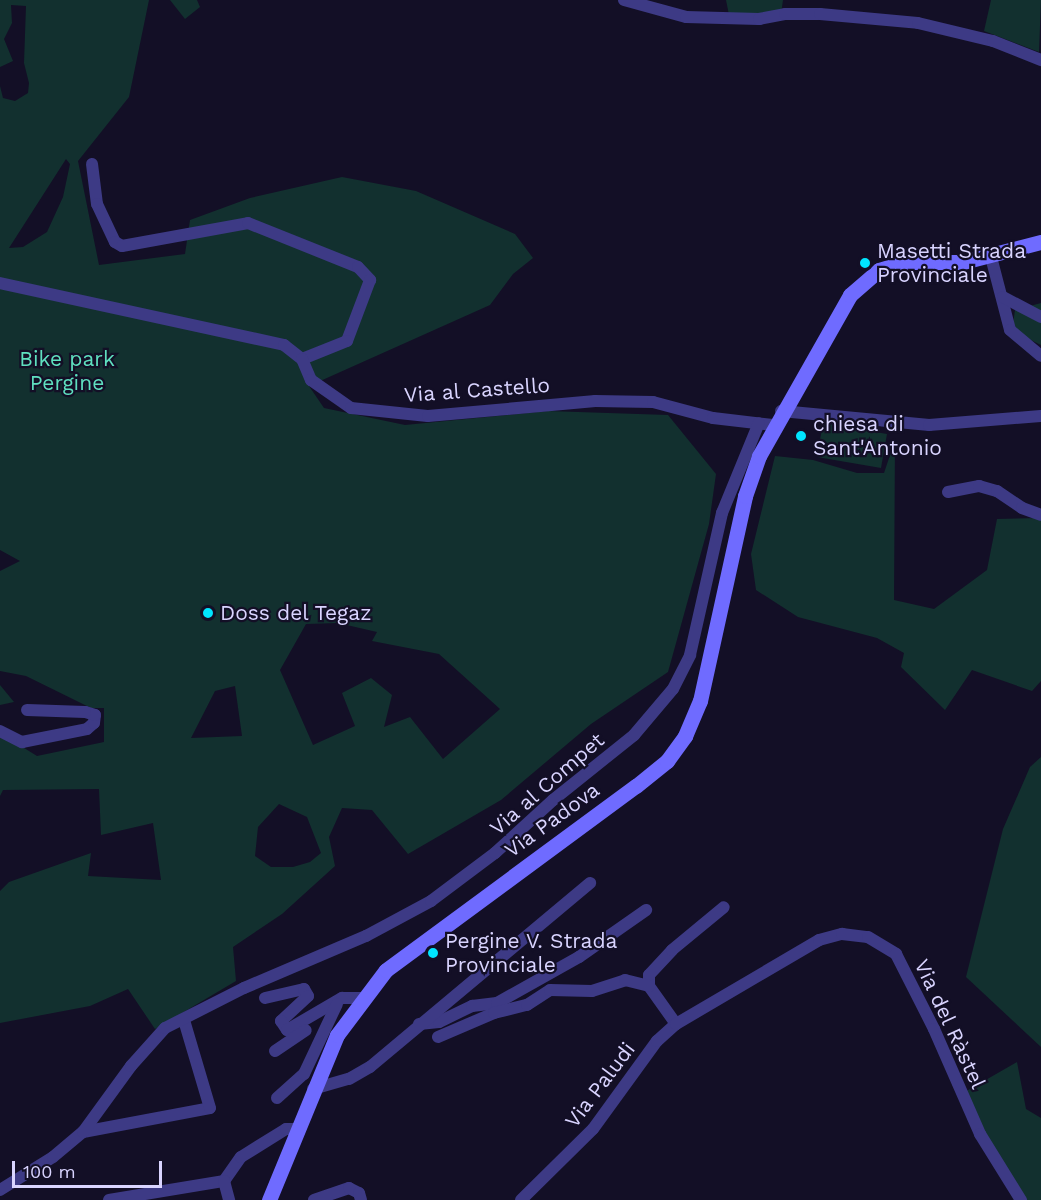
<!DOCTYPE html>
<meta charset="utf-8">
<style>
body{margin:0}
#map{position:relative;width:1041px;height:1200px;overflow:hidden;background:#130f26;font-family:"Work Sans",sans-serif}
div>[style]{position:absolute}
[style*='--x']{left:calc(var(--x)*1px);top:calc(var(--y)*1px);width:calc(var(--w)*1px);rotate:calc(var(--a)*1deg)}
.green>*{inset:0;background:#12302f}
.minor>*{height:12px;margin:-6px;padding:0 6px;transform-origin:6px;border-radius:6px;background:#3d3a85}
.secondary>*{height:15px;margin:-7.5px;padding:0 7.5px;transform-origin:7.5px;border-radius:7.5px;background:#6f6bff}
.dots>*{width:16px;height:16px;translate:-50% -50%;box-sizing:border-box;border:3px solid #130f26;border-radius:50%}
span{translate:-50% -50%;white-space:nowrap;text-align:center;line-height:1.15;-webkit-text-stroke:4.5px #130f26;paint-order:stroke}
.poi-label{font-size:21px;color:#d9d4ff}
.left{translate:0 -50%;text-align:left}
.park-label{font-size:21px;color:#5fe0c0}
.street-label{font-size:21px;color:#d9d4ff}
.scale{position:absolute;left:12px;top:1161px;width:150px;height:27px;box-sizing:border-box;border:3px solid #d9d4ff;border-top:0;padding-left:8px;font-size:18px;line-height:21px;white-space:nowrap;color:#d9d4ff;-webkit-text-stroke:4px #130f26;paint-order:stroke}
</style>
<div id="map">
<div class="green">
<div style="clip-path:polygon(evenodd,0 0,149px 0,129px 97px,78px 161px,99px 265px,185px 254px,190px 220px,250px 198px,342px 177px,416px 191px,515px 234px,533px 258px,513px 274px,490px 305px,309px 386px,324px 408px,405px 425px,548px 411px,668px 415px,716px 474px,709px 524px,668px 672px,591px 724px,501px 800px,408px 854px,372px 810px,342px 808px,329px 837px,335px 866px,282px 914px,233px 947px,236px 981px,155px 1029px,128px 989px,90px 1006px,0 1023px,0 891px,9px 882px,91px 853px,88px 876px,161px 880px,153px 823px,101px 835px,99px 789px,3px 790px,0 796px,0 733px,37px 756px,104px 742px,104px 708px,91px 708px,26px 676px,0 671px,0 571px,20px 561px,0 550px,0 86px,3px 98px,15px 101px,28px 93px,29px 83px,24px 63px,26px 6px,11px 5px,12px 23px,4px 39px,13px 61px,0 67px,0 0,66px 159px,70px 164px,63px 197px,47px 232px,23px 247px,9px 248px,66px 159px,0 0,338px 623px,377px 632px,372px 641px,439px 654px,500px 709px,443px 759px,410px 717px,384px 727px,392px 695px,371px 678px,342px 693px,355px 726px,313px 745px,280px 670px,306px 624px,338px 623px,0 0,235px 686px,242px 736px,191px 738px,215px 691px,235px 686px,0 0,279px 804px,307px 817px,321px 853px,310px 862px,293px 867px,271px 867px,255px 856px,258px 827px,279px 804px)"></div>
<div style="clip-path:polygon(170px 0,197px 0,200px 7px,185px 19px)"></div>
<div style="clip-path:polygon(726px 0,783px 0,781px 14px,729px 15px)"></div>
<div style="clip-path:polygon(991px 0,1041px 0,1039px 52px,984px 31px)"></div>
<div style="clip-path:polygon(1041px 303px,1041px 345px,1012px 331px,1015px 310px)"></div>
<div style="clip-path:polygon(823px 423px,887px 434px,881px 468px,817px 457px)"></div>
<div style="clip-path:polygon(895px 440px,894px 600px,934px 609px,987px 570px,997px 519px,1041px 518px,1041px 681px,1032px 691px,972px 670px,945px 710px,901px 667px,904px 653px,877px 638px,798px 617px,756px 590px,751px 554px,775px 456px,813px 460px,857px 473px,884px 473px)"></div>
<div style="clip-path:polygon(0 685px,14px 702px,0 705px)"></div>
<div style="clip-path:polygon(1041px 757px,1041px 1047px,966px 977px,1003px 829px,1030px 767px)"></div>
<div style="clip-path:polygon(1017px 1062px,1026px 1109px,1041px 1118px,1041px 1200px,1014px 1200px,963px 1093px)"></div>
</div>
<div class="minor">
<div style="--x:624;--y:0;--w:64;--a:15.3"></div>
<div style="--x:686;--y:17;--w:73;--a:1.6"></div>
<div style="--x:759;--y:19;--w:26;--a:-11"></div>
<div style="--x:785;--y:14;--w:35;--a:0"></div>
<div style="--x:820;--y:14;--w:98;--a:5.2"></div>
<div style="--x:918;--y:23;--w:77;--a:13.5"></div>
<div style="--x:993;--y:41;--w:52;--a:21.6"></div>
<div style="--x:92;--y:164;--w:40;--a:82.9"></div>
<div style="--x:97;--y:204;--w:42;--a:64.7"></div>
<div style="--x:115;--y:242;--w:8;--a:30"></div>
<div style="--x:122;--y:246;--w:128;--a:-10.3"></div>
<div style="--x:248;--y:223;--w:118;--a:21.8"></div>
<div style="--x:358;--y:267;--w:18;--a:47"></div>
<div style="--x:370;--y:280;--w:65;--a:110.7"></div>
<div style="--x:347;--y:341;--w:48;--a:158.2"></div>
<div style="--x:991;--y:257;--w:75;--a:75.4"></div>
<div style="--x:1010;--y:330;--w:40;--a:40"></div>
<div style="--x:0;--y:283;--w:291;--a:12.3"></div>
<div style="--x:284;--y:345;--w:23;--a:38"></div>
<div style="--x:302;--y:359;--w:23;--a:67"></div>
<div style="--x:311;--y:380;--w:49;--a:35"></div>
<div style="--x:351;--y:408;--w:77;--a:5.9"></div>
<div style="--x:428;--y:416;--w:168;--a:-5.1"></div>
<div style="--x:595;--y:401;--w:58;--a:1"></div>
<div style="--x:653;--y:402;--w:62;--a:14.9"></div>
<div style="--x:713;--y:418;--w:60;--a:6.7"></div>
<div style="--x:1003;--y:297;--w:43;--a:27.8"></div>
<div style="--x:781;--y:411;--w:149;--a:5.4"></div>
<div style="--x:929;--y:425;--w:112;--a:-4.6"></div>
<div style="--x:948;--y:492;--w:32;--a:-11"></div>
<div style="--x:979;--y:486;--w:19;--a:16"></div>
<div style="--x:997;--y:491;--w:30;--a:34"></div>
<div style="--x:1022;--y:508;--w:20;--a:20"></div>
<div style="--x:0;--y:731;--w:25;--a:27"></div>
<div style="--x:22;--y:742;--w:66;--a:-11.3"></div>
<div style="--x:87;--y:729;--w:9;--a:-41"></div>
<div style="--x:94;--y:723;--w:8;--a:-83"></div>
<div style="--x:95;--y:715;--w:10;--a:-163"></div>
<div style="--x:85;--y:712;--w:58;--a:-178"></div>
<div style="--x:265;--y:998;--w:40;--a:-13"></div>
<div style="--x:304;--y:989;--w:8;--a:60"></div>
<div style="--x:308;--y:996;--w:37;--a:137"></div>
<div style="--x:281;--y:1021;--w:11;--a:56"></div>
<div style="--x:287;--y:1030;--w:64;--a:-30.2"></div>
<div style="--x:342;--y:998;--w:20;--a:0"></div>
<div style="--x:419;--y:1024;--w:20;--a:-6"></div>
<div style="--x:439;--y:1022;--w:37;--a:-26"></div>
<div style="--x:472;--y:1006;--w:25;--a:-7"></div>
<div style="--x:497;--y:1003;--w:94;--a:-29.3"></div>
<div style="--x:579;--y:957;--w:82;--a:-35"></div>
<div style="--x:676;--y:1024;--w:47;--a:-125.4"></div>
<div style="--x:649;--y:986;--w:11;--a:-90"></div>
<div style="--x:649;--y:975;--w:34;--a:-47"></div>
<div style="--x:672;--y:950;--w:67;--a:-39.6"></div>
<div style="--x:438;--y:1037;--w:61;--a:-23.2"></div>
<div style="--x:494;--y:1013;--w:34;--a:-14"></div>
<div style="--x:527;--y:1005;--w:27;--a:-33"></div>
<div style="--x:550;--y:990;--w:42;--a:1.4"></div>
<div style="--x:592;--y:991;--w:35;--a:-18"></div>
<div style="--x:625;--y:980;--w:25;--a:14"></div>
<div style="--x:275;--y:1051;--w:37;--a:-34"></div>
<div style="--x:313;--y:1089;--w:37;--a:-16"></div>
<div style="--x:349;--y:1079;--w:24;--a:-30"></div>
<div style="--x:370;--y:1067;--w:287;--a:-39.9"></div>
<div style="--x:277;--y:1098;--w:36;--a:-42"></div>
<div style="--x:304;--y:1074;--w:77;--a:-64.8"></div>
<div style="--x:83;--y:1132;--w:129;--a:-10.7"></div>
<div style="--x:210;--y:1108;--w:92;--a:-106.5"></div>
<div style="--x:224;--y:1181;--w:29;--a:-55"></div>
<div style="--x:241;--y:1157;--w:53;--a:-31.9"></div>
<div style="--x:286;--y:1129;--w:11;--a:0"></div>
<div style="--x:0;--y:1190;--w:62;--a:-31.9"></div>
<div style="--x:53;--y:1157;--w:39;--a:-40"></div>
<div style="--x:83;--y:1132;--w:82;--a:-54"></div>
<div style="--x:131;--y:1066;--w:51;--a:-48.2"></div>
<div style="--x:165;--y:1028;--w:89;--a:-26.9"></div>
<div style="--x:244;--y:988;--w:133;--a:-23.1"></div>
<div style="--x:366;--y:936;--w:74;--a:-28.3"></div>
<div style="--x:431;--y:901;--w:80;--a:-36.9"></div>
<div style="--x:495;--y:853;--w:79;--a:-42.4"></div>
<div style="--x:553;--y:800;--w:104;--a:-38.7"></div>
<div style="--x:634;--y:735;--w:60;--a:-49.7"></div>
<div style="--x:673;--y:689;--w:38;--a:-63"></div>
<div style="--x:690;--y:655;--w:146;--a:-77.3"></div>
<div style="--x:722;--y:513;--w:97;--a:-67.7"></div>
<div style="--x:109;--y:1200;--w:117;--a:-9.4"></div>
<div style="--x:224;--y:1181;--w:20;--a:75"></div>
<div style="--x:314;--y:1200;--w:37;--a:-19"></div>
<div style="--x:349;--y:1188;--w:11;--a:27"></div>
<div style="--x:359;--y:1193;--w:7;--a:74"></div>
<div style="--x:521;--y:1200;--w:101;--a:-44.6"></div>
<div style="--x:593;--y:1129;--w:109;--a:-54"></div>
<div style="--x:657;--y:1041;--w:25;--a:-42"></div>
<div style="--x:676;--y:1024;--w:166;--a:-30.4"></div>
<div style="--x:819;--y:940;--w:24;--a:-15"></div>
<div style="--x:842;--y:934;--w:26;--a:7"></div>
<div style="--x:868;--y:937;--w:33;--a:31"></div>
<div style="--x:896;--y:954;--w:84;--a:63.1"></div>
<div style="--x:934;--y:1029;--w:115;--a:66.3"></div>
<div style="--x:980;--y:1134;--w:78;--a:58.2"></div>
</div>
<div class="secondary">
<div style="--x:269;--y:1200;--w:178;--a:-67.6"></div>
<div style="--x:337;--y:1035;--w:81;--a:-53"></div>
<div style="--x:386;--y:970;--w:310;--a:-36.4"></div>
<div style="--x:636;--y:786;--w:40;--a:-39"></div>
<div style="--x:667;--y:761;--w:31;--a:-54"></div>
<div style="--x:685;--y:736;--w:38;--a:-67"></div>
<div style="--x:700;--y:701;--w:210;--a:-77.6"></div>
<div style="--x:745;--y:496;--w:42;--a:-70.7"></div>
<div style="--x:759;--y:456;--w:185;--a:-60.5"></div>
<div style="--x:850;--y:295;--w:38;--a:-41"></div>
<div style="--x:879;--y:270;--w:27;--a:-17"></div>
<div style="--x:905;--y:262;--w:58;--a:0"></div>
<div style="--x:963;--y:262;--w:81;--a:-14.4"></div>
</div>
<div class="dots">
<div style="left:865px;top:263px;background:#00e5ff"></div>
<div style="left:801px;top:436px;background:#00e5ff"></div>
<div style="left:208px;top:613px;background:#00e5ff"></div>
<div style="left:433px;top:953px;background:#00e5ff"></div>
</div>
<div class="poi-label">
<span class="left" style="left:877px;top:263px">Masetti Strada<br>Provinciale</span>
<span class="left" style="left:813px;top:436px">chiesa di<br>Sant'Antonio</span>
<span class="left" style="left:220px;top:613px">Doss del Tegaz</span>
<span class="left" style="left:445px;top:953px">Pergine V. Strada<br>Provinciale</span>
</div>
<div class="park-label">
<span style="left:67px;top:371px">Bike park<br>Pergine</span>
</div>
<div class="street-label">
<span style="left:477px;top:390px;rotate:-4deg">Via al Castello</span>
<span style="left:547px;top:784px;rotate:-41deg">Via al Compet</span>
<span style="left:552px;top:820px;rotate:-36deg">Via Padova</span>
<span style="left:950px;top:1024px;rotate:65deg">Via del Ràstel</span>
<span style="left:600px;top:1085px;rotate:-53deg">Via Paludi</span>
</div>
<div class="scale">100 m</div>
</div>
